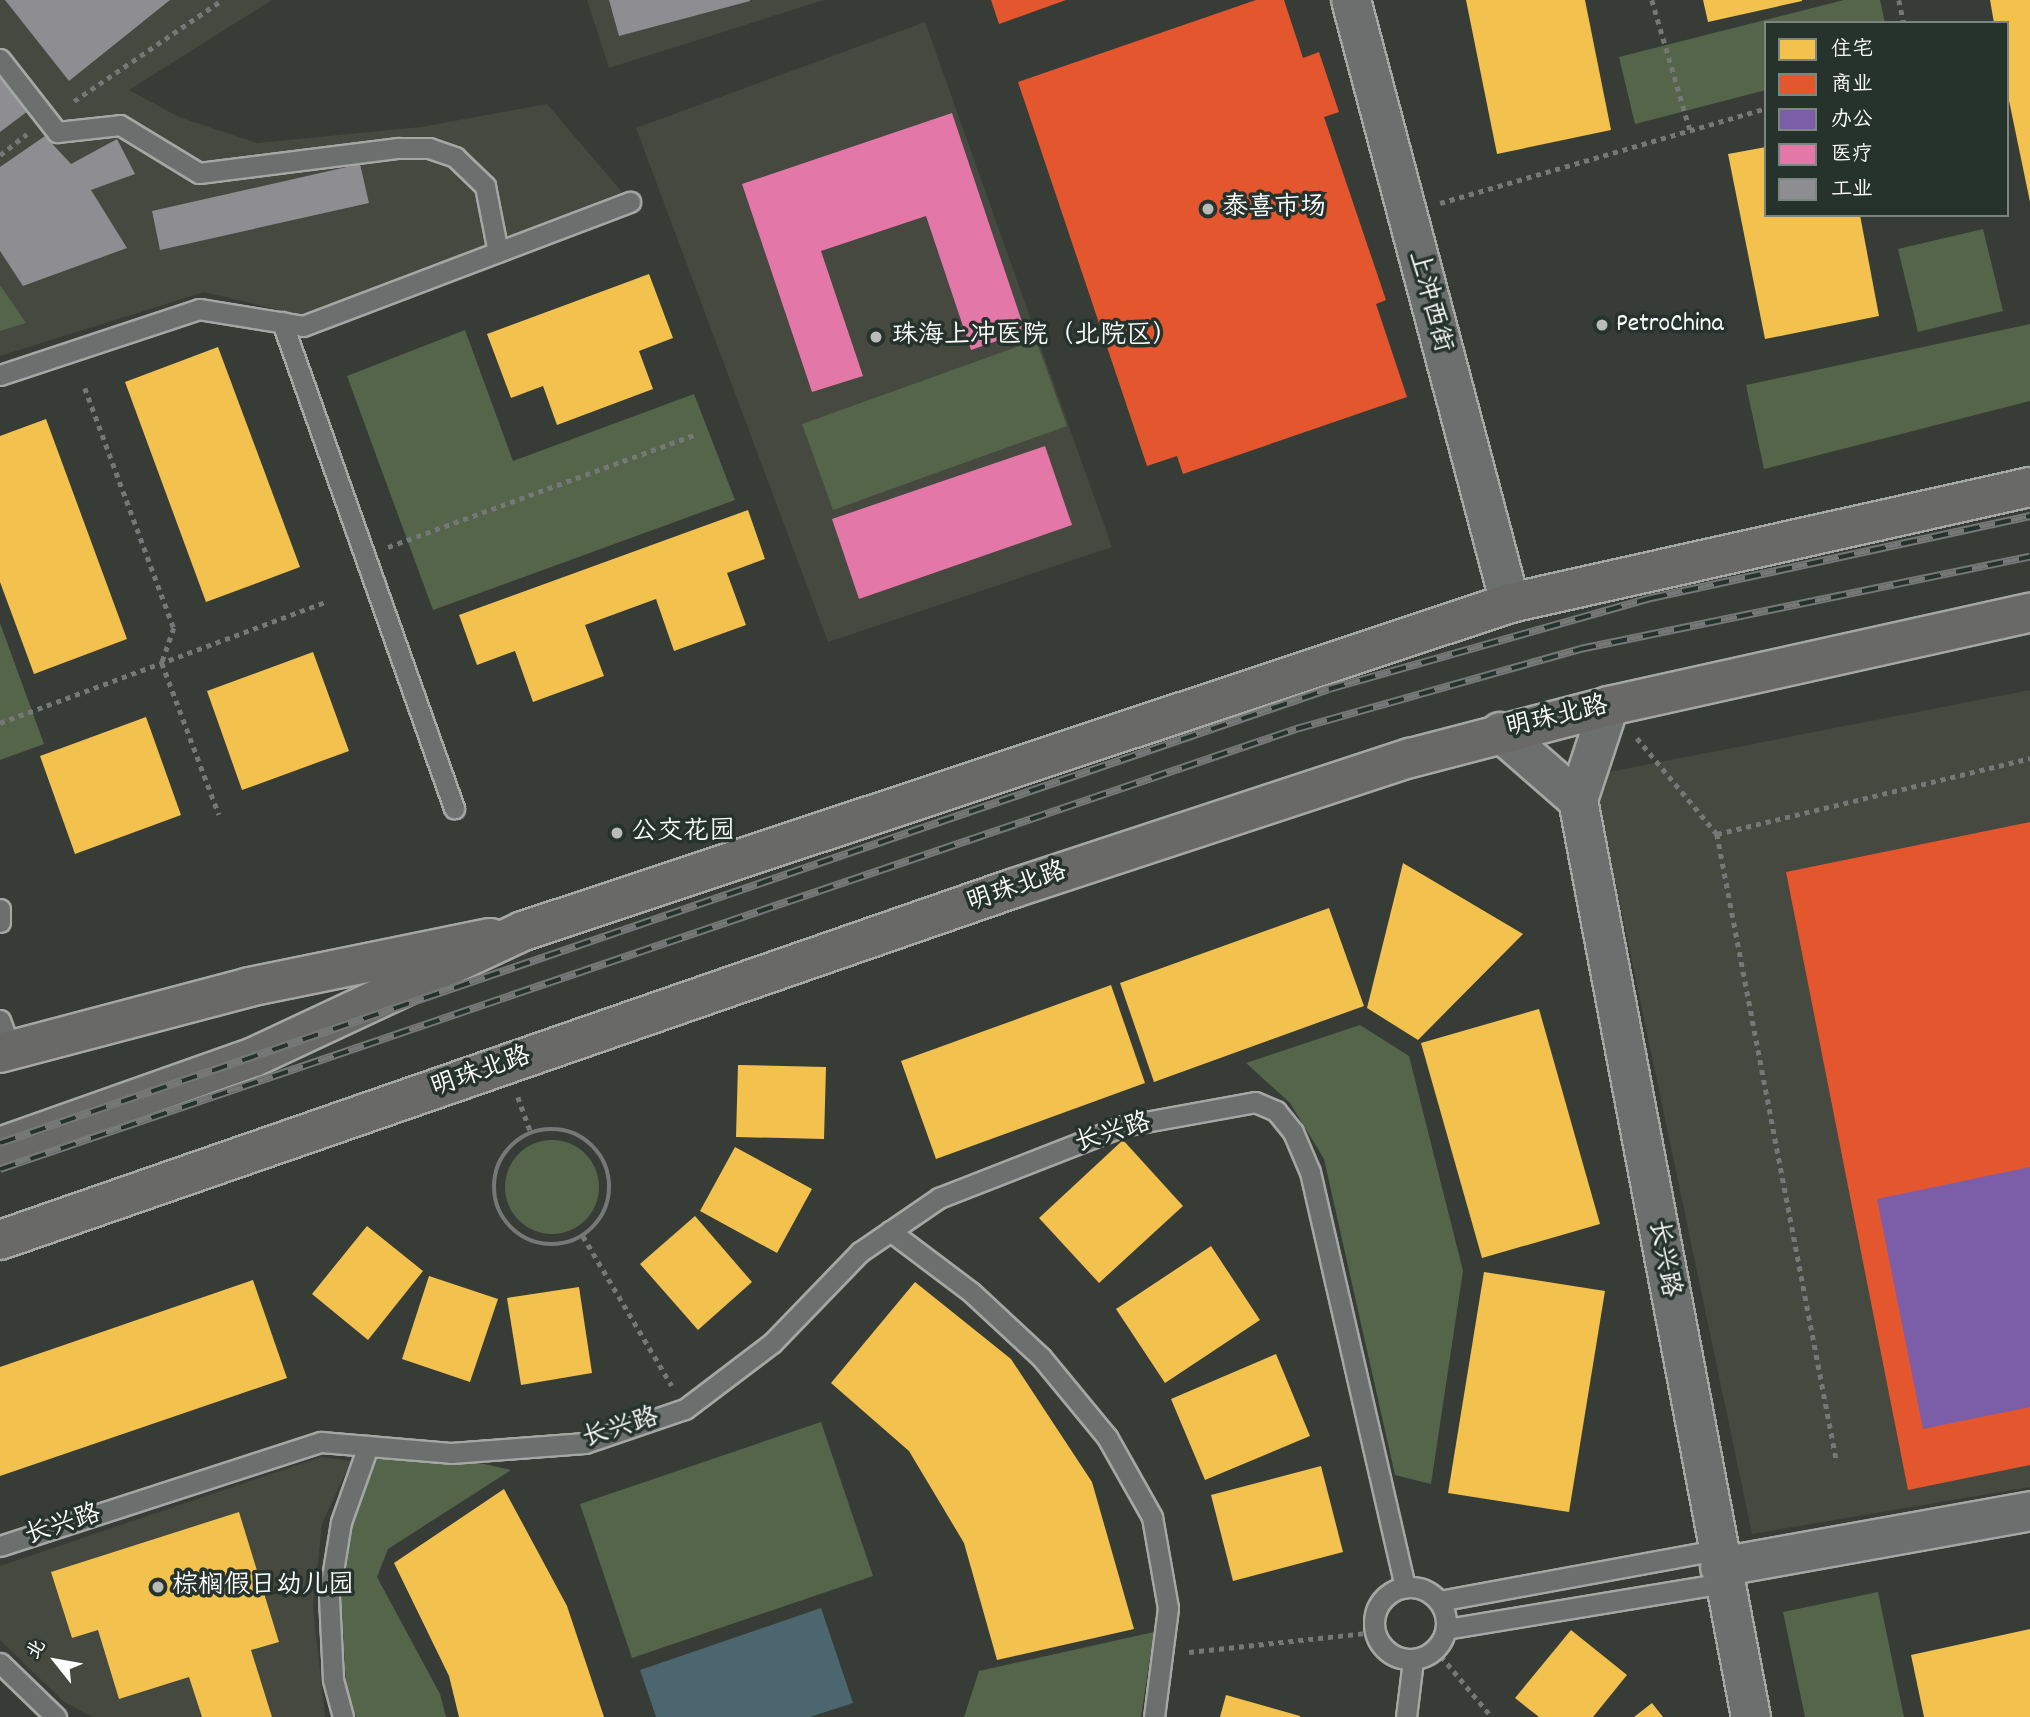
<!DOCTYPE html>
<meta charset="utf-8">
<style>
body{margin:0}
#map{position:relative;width:2030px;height:1717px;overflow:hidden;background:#373c37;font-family:Dekko,"LXGW WenKai TC",sans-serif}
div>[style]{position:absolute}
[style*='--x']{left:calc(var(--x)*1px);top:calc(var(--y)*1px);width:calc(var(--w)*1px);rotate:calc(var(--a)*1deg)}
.built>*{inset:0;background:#45493f}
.green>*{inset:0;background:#55654a}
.round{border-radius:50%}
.water>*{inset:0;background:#4c666f}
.homes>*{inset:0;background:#f2c14e}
.shops>*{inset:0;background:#e4572e}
.offices>*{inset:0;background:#7b5ea7}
.health>*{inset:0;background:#e377a8}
.industry>*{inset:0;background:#8d8d92}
.path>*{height:4.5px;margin-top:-2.25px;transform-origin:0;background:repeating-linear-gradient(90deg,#757876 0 5px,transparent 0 10px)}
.path>.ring{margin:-2.25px;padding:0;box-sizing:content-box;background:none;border:4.5px solid #757876;border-radius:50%}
.roads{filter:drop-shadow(2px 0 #a5a7a5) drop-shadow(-2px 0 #a5a7a5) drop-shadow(0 2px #a5a7a5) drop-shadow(0 -2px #a5a7a5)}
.lane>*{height:19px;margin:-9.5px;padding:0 9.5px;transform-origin:9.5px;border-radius:9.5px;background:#6b6f6d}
.lane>.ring{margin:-9.5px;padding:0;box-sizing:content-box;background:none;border:19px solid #6b6f6d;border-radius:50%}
.street>*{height:38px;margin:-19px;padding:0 19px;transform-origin:19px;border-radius:19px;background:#6b6f6d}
.primary>*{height:38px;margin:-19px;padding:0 19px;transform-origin:19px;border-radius:19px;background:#696a67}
.highway>*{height:38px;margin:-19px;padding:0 19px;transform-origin:19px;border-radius:19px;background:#696a67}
.rail>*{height:8px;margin-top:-4px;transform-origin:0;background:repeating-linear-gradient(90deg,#26332d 0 16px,#757876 0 32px);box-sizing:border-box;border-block:2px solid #757876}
.dots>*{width:19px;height:19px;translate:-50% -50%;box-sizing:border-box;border:4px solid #26332d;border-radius:50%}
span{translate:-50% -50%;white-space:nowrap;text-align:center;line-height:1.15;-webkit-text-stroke:7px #26332d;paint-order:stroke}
.poi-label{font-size:26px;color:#fff}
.left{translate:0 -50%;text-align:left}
.street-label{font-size:26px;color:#fff}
.legend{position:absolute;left:1764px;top:21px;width:245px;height:196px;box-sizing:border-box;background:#26332d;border:2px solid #7d8581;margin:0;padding:9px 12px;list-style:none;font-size:21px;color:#fff}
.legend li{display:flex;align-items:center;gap:14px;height:35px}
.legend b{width:35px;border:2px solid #7d8581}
.north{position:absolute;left:21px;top:1626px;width:70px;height:70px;-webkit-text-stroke:5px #26332d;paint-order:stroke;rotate:301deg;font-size:19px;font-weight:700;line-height:28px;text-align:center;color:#fff}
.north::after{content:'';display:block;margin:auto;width:24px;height:32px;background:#fff;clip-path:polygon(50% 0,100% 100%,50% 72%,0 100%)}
</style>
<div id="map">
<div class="built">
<div style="clip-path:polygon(0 0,272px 0,129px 90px,179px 117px,257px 143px,421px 127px,547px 104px,622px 192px,305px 316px,204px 292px,0 356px)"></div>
<div style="clip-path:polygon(587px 0,824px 0,609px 68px)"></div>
<div style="clip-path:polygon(925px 22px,1112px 547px,828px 642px,636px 128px)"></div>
<div style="clip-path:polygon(2030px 690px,2030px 1487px,1752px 1534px,1593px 775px)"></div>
<div style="clip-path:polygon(321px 1457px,351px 1461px,322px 1524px,313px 1607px,325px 1717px,92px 1717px,63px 1701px,0 1640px,0 1566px)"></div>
</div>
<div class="green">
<div style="clip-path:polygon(1844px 0,1880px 0,1885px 23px,1766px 23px,1766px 90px,1635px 124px,1619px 57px)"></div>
<div style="clip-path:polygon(1983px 229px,2003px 311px,1918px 332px,1898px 249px)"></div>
<div style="clip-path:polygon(0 285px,26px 323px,0 331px)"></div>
<div style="clip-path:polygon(2030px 324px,2030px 401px,1764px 469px,1746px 385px)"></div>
<div style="clip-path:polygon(465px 330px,513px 461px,694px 394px,735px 500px,433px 610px,347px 376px)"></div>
<div style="clip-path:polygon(1036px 340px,1067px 426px,833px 510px,802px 424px)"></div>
<div style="clip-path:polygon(0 623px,44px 744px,0 760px)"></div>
<div style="clip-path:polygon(1360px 1025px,1409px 1056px,1463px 1271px,1431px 1484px,1395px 1475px,1324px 1159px,1290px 1103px,1246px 1063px)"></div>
<div class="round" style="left:505px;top:1140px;width:94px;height:94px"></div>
<div style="clip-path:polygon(821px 1422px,873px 1576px,632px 1658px,580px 1504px)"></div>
<div style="clip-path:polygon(375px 1459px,475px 1462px,511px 1470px,388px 1549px,377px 1577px,440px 1694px,446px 1717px,356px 1717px,346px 1685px,341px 1599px,353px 1520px)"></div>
<div style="clip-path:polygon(1878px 1592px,1904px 1717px,1805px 1717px,1783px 1612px)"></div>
<div style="clip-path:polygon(1154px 1632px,1141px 1717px,964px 1717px,979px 1671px)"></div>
</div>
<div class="water">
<div style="clip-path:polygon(821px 1608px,853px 1703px,810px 1717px,656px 1717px,640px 1670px)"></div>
</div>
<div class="homes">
<div style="clip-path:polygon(1466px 0,1585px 0,1611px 130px,1497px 154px)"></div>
<div style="clip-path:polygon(1703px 0,1802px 0,1802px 1px,1708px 22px)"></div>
<div style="clip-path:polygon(1990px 0,2030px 0,2030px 202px,2007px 91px,2007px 23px,1994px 23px)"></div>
<div style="clip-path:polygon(1766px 147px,1766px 215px,1860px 215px,1879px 316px,1765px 339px,1728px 154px)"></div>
<div style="clip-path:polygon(649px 274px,673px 338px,639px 351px,653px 389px,557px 425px,543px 386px,511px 398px,487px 334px)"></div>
<div style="clip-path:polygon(218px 347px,300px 567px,206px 602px,125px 382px)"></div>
<div style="clip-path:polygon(46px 419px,127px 639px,34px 674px,0 582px,0 436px)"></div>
<div style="clip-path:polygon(748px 510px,765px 559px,727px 573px,746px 625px,674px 651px,656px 599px,585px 625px,604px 676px,533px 702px,515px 651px,477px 665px,459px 615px)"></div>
<div style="clip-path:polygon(313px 652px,349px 751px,242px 790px,207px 691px)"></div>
<div style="clip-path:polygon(146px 717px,181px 815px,75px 854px,40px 756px)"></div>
<div style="clip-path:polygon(1403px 863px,1523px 934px,1418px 1040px,1367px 1008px)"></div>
<div style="clip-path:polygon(1329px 908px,1364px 1006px,1154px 1082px,1120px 983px)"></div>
<div style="clip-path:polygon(1111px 985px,1145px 1083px,936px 1159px,901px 1061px)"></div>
<div style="clip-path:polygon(1539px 1009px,1600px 1224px,1482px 1258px,1421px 1043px)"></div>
<div style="clip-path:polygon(738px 1065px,826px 1067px,824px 1139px,736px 1137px)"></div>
<div style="clip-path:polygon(1123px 1140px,1183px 1206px,1099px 1283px,1039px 1218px)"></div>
<div style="clip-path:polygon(735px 1147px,812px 1189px,777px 1253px,700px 1211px)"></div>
<div style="clip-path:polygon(695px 1216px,752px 1282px,698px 1330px,640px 1264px)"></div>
<div style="clip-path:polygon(367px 1226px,423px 1271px,368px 1340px,312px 1294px)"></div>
<div style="clip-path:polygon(1211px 1246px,1260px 1320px,1165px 1383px,1116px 1309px)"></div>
<div style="clip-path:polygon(1484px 1272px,1605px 1291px,1569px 1512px,1448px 1493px)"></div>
<div style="clip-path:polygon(429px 1276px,498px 1299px,470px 1382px,402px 1359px)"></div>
<div style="clip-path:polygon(253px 1280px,287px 1378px,0 1476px,0 1367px)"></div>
<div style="clip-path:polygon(915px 1282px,1011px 1359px,1092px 1482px,1134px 1629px,997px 1660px,964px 1543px,909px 1451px,831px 1383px)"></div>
<div style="clip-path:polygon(579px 1287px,592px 1373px,521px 1385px,507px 1298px)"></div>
<div style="clip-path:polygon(1276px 1354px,1310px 1436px,1205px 1480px,1171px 1399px)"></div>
<div style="clip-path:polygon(1321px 1466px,1343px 1552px,1233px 1581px,1211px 1495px)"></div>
<div style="clip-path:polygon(504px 1489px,567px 1606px,604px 1717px,459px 1717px,449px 1676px,394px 1563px)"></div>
<div style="clip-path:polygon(239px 1512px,279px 1642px,251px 1650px,272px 1717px,202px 1717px,189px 1677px,119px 1699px,98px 1630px,72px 1638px,51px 1572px)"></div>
<div style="clip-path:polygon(2030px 1629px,2030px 1717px,1924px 1717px,1911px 1655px)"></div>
<div style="clip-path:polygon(1571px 1630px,1627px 1675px,1593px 1717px,1539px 1717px,1515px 1698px)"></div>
<div style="clip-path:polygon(1226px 1695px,1300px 1716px,1300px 1717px,1220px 1717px)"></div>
<div style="clip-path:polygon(1652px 1703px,1663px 1717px,1634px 1717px)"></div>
</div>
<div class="shops">
<div style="clip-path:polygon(991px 0,1066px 0,999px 24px)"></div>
<div style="clip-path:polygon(1256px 0,1284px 0,1303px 58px,1319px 52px,1339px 112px,1324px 117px,1386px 300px,1376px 304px,1407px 397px,1183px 474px,1177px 456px,1147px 466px,1018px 82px)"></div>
<div style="clip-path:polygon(2030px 822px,2030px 1465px,1908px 1490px,1786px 872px)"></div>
</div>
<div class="offices">
<div style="clip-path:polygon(2030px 1167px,2030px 1407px,1923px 1429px,1877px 1199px)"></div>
</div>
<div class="health">
<div style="clip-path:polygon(952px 113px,1025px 331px,971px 350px,926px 216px,821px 251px,863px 376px,812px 392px,742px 184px)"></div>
<div style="clip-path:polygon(1045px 446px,1072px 525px,859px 599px,832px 519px)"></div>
</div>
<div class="industry">
<div style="clip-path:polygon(5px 0,170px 0,69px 81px)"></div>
<div style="clip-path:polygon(609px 0,750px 0,750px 1px,619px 36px)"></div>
<div style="clip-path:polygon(0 75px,28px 111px,0 132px)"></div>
<div style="clip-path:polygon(45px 136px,71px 164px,117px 139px,135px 174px,91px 190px,127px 248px,23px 286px,0 251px,0 167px)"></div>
<div style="clip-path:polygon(360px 164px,369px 203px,160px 250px,152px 211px)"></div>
</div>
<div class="path">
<div style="--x:1652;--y:0;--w:135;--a:73.7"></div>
<div style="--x:1899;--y:0;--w:24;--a:78"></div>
<div style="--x:74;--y:101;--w:179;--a:-34.3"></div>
<div style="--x:0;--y:155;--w:34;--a:-38"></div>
<div style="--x:1440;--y:203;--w:340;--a:-16.2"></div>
<div style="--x:85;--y:388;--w:256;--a:69.7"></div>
<div style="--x:174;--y:628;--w:37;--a:109"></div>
<div style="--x:162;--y:663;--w:162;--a:69.4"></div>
<div style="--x:388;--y:547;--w:329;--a:-20.1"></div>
<div style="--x:0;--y:723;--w:347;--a:-20.4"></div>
<div style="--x:1637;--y:738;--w:125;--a:50.2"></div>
<div style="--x:1717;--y:834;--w:640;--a:79.2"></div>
<div style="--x:1717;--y:834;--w:322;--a:-13.6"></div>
<div style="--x:518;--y:1097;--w:37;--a:70"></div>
<div class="ring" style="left:494px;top:1129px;width:111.5px;height:111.5px"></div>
<div style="--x:583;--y:1236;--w:174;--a:59.3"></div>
<div style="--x:1189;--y:1652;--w:187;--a:-6.1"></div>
<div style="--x:1441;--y:1656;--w:80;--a:50.1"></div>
</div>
<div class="roads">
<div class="lane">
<div style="--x:0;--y:59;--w:93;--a:52"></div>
<div style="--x:57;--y:132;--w:63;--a:-6.3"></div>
<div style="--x:120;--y:125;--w:92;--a:31.3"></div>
<div style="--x:199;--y:173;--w:201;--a:-7.2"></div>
<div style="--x:398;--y:148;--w:31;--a:0"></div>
<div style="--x:429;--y:148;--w:28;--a:19"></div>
<div style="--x:455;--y:157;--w:42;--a:44"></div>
<div style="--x:485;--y:186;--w:67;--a:78.9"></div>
<div style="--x:282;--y:322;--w:516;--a:70.51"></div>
<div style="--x:0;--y:375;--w:210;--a:-18.3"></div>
<div style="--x:199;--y:309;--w:105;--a:9.3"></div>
<div style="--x:303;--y:326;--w:350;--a:-20.8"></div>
<div style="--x:0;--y:909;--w:13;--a:90"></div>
<div style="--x:0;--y:1020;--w:32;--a:70"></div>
<div style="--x:890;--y:1231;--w:101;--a:37"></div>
<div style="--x:971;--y:1292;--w:96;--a:42.9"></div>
<div style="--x:1041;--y:1357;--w:104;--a:50.5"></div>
<div style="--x:1107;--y:1437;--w:92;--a:60.6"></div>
<div style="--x:1152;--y:1517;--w:92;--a:80"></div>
<div style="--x:1168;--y:1608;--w:110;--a:97.3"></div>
<div style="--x:0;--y:1546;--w:337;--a:-18"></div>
<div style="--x:321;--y:1442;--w:130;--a:4.8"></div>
<div style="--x:451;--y:1453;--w:134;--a:-4.3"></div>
<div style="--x:585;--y:1443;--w:106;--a:-18.8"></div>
<div style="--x:685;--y:1409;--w:109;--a:-37.2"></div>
<div style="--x:772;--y:1343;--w:127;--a:-46"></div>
<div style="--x:860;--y:1252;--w:96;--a:-34.4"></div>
<div style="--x:939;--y:1198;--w:198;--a:-21.4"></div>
<div style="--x:1123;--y:1126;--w:134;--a:-10.3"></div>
<div style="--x:1255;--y:1102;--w:23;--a:23"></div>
<div style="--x:1276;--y:1111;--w:27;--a:51"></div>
<div style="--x:1293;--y:1132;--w:43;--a:67"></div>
<div style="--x:1310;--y:1172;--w:426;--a:77.1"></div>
<div class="ring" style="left:1374px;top:1587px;width:53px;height:53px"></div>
<div style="--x:1439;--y:1601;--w:283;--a:-10.4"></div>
<div style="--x:1446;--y:1629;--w:281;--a:-9.4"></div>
<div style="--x:0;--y:1663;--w:78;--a:44"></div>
<div style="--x:343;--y:1717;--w:39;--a:-105"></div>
<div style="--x:333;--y:1679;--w:83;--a:-92.8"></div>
<div style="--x:329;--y:1596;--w:75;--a:-80.8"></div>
<div style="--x:341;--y:1522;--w:81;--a:-70.4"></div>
<div style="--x:1406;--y:1717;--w:57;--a:-83"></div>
</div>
<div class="street">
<div style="--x:1351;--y:0;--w:624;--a:75.23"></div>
<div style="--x:1609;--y:706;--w:99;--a:108.3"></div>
<div style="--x:1578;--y:800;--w:933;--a:79.32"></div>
<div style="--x:1500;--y:732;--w:103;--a:41.1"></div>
<div style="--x:1720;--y:1567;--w:315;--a:-10.2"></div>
</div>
<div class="primary">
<div style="--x:0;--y:1053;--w:258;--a:-14.8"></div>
<div style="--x:249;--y:987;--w:246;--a:-11.5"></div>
</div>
<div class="highway">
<div style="--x:0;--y:1147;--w:269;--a:-19.5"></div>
<div style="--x:254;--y:1057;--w:297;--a:-25.1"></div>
<div style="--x:523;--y:931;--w:1040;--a:-18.38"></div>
<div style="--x:1510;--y:603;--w:533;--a:-12.58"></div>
<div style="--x:0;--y:1240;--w:1073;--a:-19.14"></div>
<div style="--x:1014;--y:888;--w:417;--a:-18.2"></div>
<div style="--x:1410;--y:758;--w:206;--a:-14.6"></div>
<div style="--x:1609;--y:706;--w:431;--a:-12.5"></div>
</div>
</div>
<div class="rail">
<div style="--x:0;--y:1143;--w:1404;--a:-18.86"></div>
<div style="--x:1329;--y:689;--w:335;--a:-15.8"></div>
<div style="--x:1651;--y:598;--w:388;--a:-12.2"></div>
<div style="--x:0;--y:1169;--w:1369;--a:-18.75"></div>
<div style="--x:1296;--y:729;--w:295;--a:-15.7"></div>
<div style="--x:1580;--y:649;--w:459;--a:-11.6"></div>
</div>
<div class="dots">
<div style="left:1208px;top:209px;background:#b9bbb9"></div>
<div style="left:1602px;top:325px;background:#b9bbb9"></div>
<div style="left:876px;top:337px;background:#b9bbb9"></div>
<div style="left:617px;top:833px;background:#b9bbb9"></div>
<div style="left:158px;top:1587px;background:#b9bbb9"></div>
</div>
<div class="poi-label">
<span class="left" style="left:1222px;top:209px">泰喜市场</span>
<span class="left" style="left:1616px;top:325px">PetroChina</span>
<span class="left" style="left:892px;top:337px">珠海上冲医院（北院区）</span>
<span class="left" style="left:631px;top:833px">公交花园</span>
<span class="left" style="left:172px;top:1587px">棕榈假日幼儿园</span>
</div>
<div class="street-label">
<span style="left:1429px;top:302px;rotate:75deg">上沖西街</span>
<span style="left:1557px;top:718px;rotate:-13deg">明珠北路</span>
<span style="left:1017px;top:888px;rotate:-19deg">明珠北路</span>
<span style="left:481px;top:1073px;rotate:-19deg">明珠北路</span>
<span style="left:1113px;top:1134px;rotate:-17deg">长兴路</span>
<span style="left:1663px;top:1259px;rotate:80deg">长兴路</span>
<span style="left:621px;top:1429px;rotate:-17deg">长兴路</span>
<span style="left:63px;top:1526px;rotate:-18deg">长兴路</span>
</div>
<ul class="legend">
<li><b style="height:19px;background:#f2c14e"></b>住宅</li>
<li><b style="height:19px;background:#e4572e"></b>商业</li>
<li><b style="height:19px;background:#7b5ea7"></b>办公</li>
<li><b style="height:19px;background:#e377a8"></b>医疗</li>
<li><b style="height:19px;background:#8d8d92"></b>工业</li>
</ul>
<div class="north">北</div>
</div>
